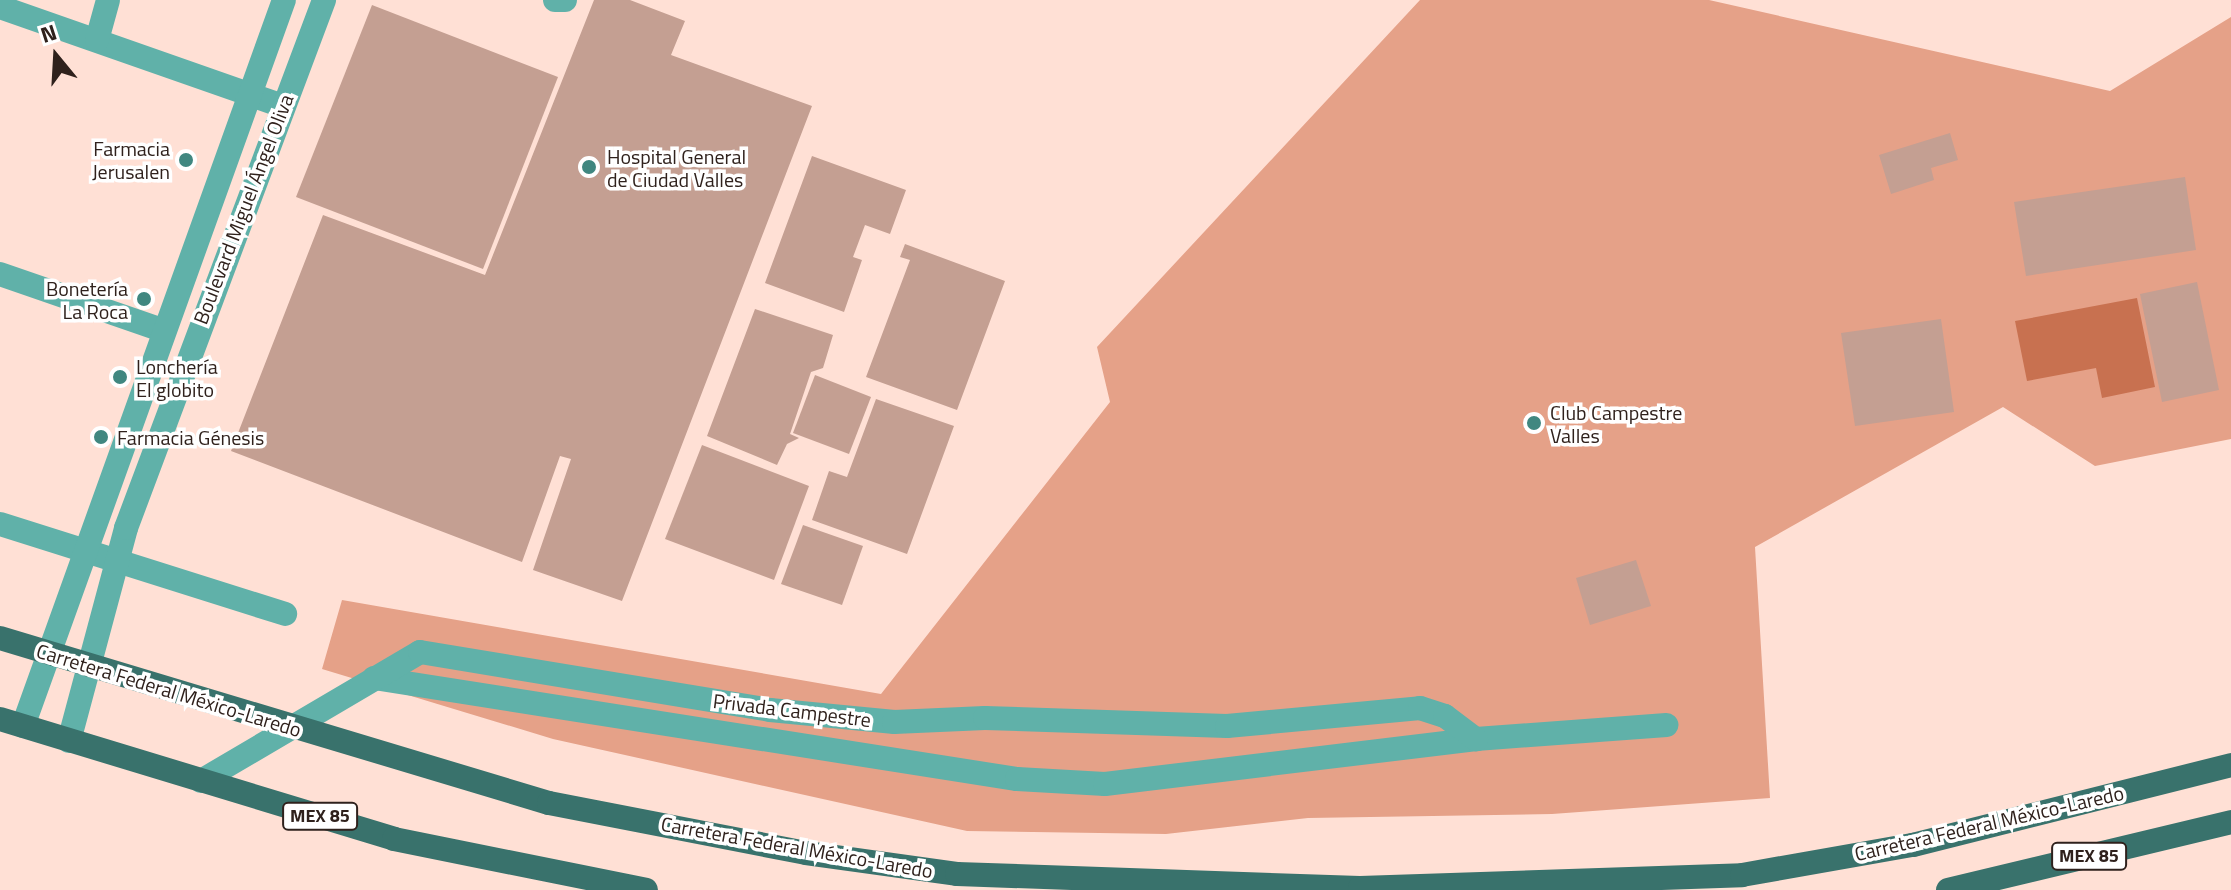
<!DOCTYPE html>
<meta charset="utf-8">
<style>
body{margin:0}
#map{position:relative;width:2231px;height:890px;overflow:hidden;background:#ffe0d5;font-family:"Titillium Web",sans-serif}
div>[style]{position:absolute}
[style*='--x']{left:calc(var(--x)*1px);top:calc(var(--y)*1px);width:calc(var(--w)*1px);rotate:calc(var(--a)*1deg)}
.green>*{inset:0;background:#e5a188}
.water>*{inset:0;background:#c87150}
.building>*{inset:0;background:#c49f92}
.minor>*{height:24px;margin:-12px;padding:0 12px;transform-origin:12px;border-radius:12px;background:#60b1a9}
.major>*{height:24px;margin:-12px;padding:0 12px;transform-origin:12px;border-radius:12px;background:#39726c}
.dots>*{width:22px;height:22px;translate:-50% -50%;box-sizing:border-box;border:4px solid #fff;border-radius:50%}
span{translate:-50% -50%;white-space:nowrap;text-align:center;line-height:1.15;-webkit-text-stroke:7px #fff;paint-order:stroke}
.shield-label span{padding:2px 6px;background:#fff;border:2px solid;border-radius:6px;-webkit-text-stroke-width:0}
.shield-label{font-size:18px;color:#2f211c;font-weight:700}
.poi-label{font-size:20px;color:#2f211c}
.right{translate:-100% -50%;text-align:right}
.left{translate:0 -50%;text-align:left}
.street-label{font-size:20px;color:#2f211c}
.north{position:absolute;left:16px;top:16px;width:80px;height:80px;-webkit-text-stroke:6px #fff;paint-order:stroke;rotate:342deg;font-size:22px;font-weight:700;line-height:32px;text-align:center;color:#2f211c}
.north::after{content:'';display:block;margin:auto;width:28px;height:36px;background:#2f211c;clip-path:polygon(50% 0,100% 100%,50% 72%,0 100%)}
</style>
<div id="map">
<div class="green">
<div style="clip-path:polygon(1420px 0,1709px 0,2110px 91px,2231px 17px,2231px 439px,2095px 466px,2003px 407px,1755px 547px,1770px 798px,1552px 814px,1308px 818px,1166px 834px,967px 831px,553px 739px,322px 669px,342px 600px,881px 694px,1110px 402px,1097px 347px)"></div>
</div>
<div class="water">
<div style="clip-path:polygon(2137px 298px,2155px 387px,2102px 398px,2096px 368px,2027px 381px,2015px 321px)"></div>
</div>
<div class="building">
<div style="clip-path:polygon(594px 0,630px 0,685px 21px,671px 55px,812px 106px,622px 601px,533px 570px,571px 459px,560px 456px,522px 562px,231px 451px,323px 215px,485px 275px)"></div>
<div style="clip-path:polygon(372px 5px,558px 77px,483px 269px,296px 197px)"></div>
<div style="clip-path:polygon(1950px 133px,1958px 160px,1931px 168px,1934px 180px,1891px 194px,1879px 155px)"></div>
<div style="clip-path:polygon(812px 156px,906px 190px,890px 234px,865px 225px,853px 257px,862px 260px,844px 312px,765px 283px)"></div>
<div style="clip-path:polygon(2185px 177px,2196px 250px,2026px 276px,2014px 202px)"></div>
<div style="clip-path:polygon(905px 244px,1005px 281px,957px 410px,866px 377px,910px 260px,900px 257px)"></div>
<div style="clip-path:polygon(2197px 282px,2219px 390px,2162px 402px,2140px 294px)"></div>
<div style="clip-path:polygon(755px 309px,833px 335px,823px 368px,811px 372px,790px 434px,799px 438px,787px 444px,777px 465px,707px 436px)"></div>
<div style="clip-path:polygon(1941px 319px,1954px 412px,1855px 426px,1841px 333px)"></div>
<div style="clip-path:polygon(815px 375px,871px 397px,849px 454px,793px 433px)"></div>
<div style="clip-path:polygon(876px 399px,954px 426px,907px 554px,812px 520px,829px 471px,847px 477px)"></div>
<div style="clip-path:polygon(702px 445px,809px 486px,774px 580px,665px 539px)"></div>
<div style="clip-path:polygon(803px 525px,863px 546px,842px 605px,781px 584px)"></div>
<div style="clip-path:polygon(1636px 560px,1651px 606px,1590px 625px,1576px 578px)"></div>
</div>
<div class="minor">
<div style="--x:555;--y:0;--w:10;--a:0"></div>
<div style="--x:0;--y:7;--w:300;--a:19.3"></div>
<div style="--x:97;--y:40;--w:41;--a:-74.6"></div>
<div style="--x:0;--y:274;--w:171;--a:19.1"></div>
<div style="--x:0;--y:524;--w:299;--a:17.5"></div>
<div style="--x:374;--y:678;--w:651;--a:8.93"></div>
<div style="--x:1017;--y:779;--w:88;--a:3.3"></div>
<div style="--x:1105;--y:784;--w:374;--a:-6.9"></div>
<div style="--x:1476;--y:739;--w:191;--a:-4.2"></div>
<div style="--x:23;--y:726;--w:771;--a:-70.23"></div>
<div style="--x:69;--y:741;--w:220;--a:-75"></div>
<div style="--x:126;--y:528;--w:564;--a:-69.44"></div>
<div style="--x:201;--y:781;--w:254;--a:-30.5"></div>
<div style="--x:420;--y:652;--w:355;--a:9.4"></div>
<div style="--x:770;--y:710;--w:125;--a:5.5"></div>
<div style="--x:894;--y:722;--w:91;--a:-2.5"></div>
<div style="--x:985;--y:718;--w:242;--a:1.9"></div>
<div style="--x:1227;--y:726;--w:194;--a:-5.3"></div>
<div style="--x:1420;--y:708;--w:26;--a:18"></div>
<div style="--x:1445;--y:716;--w:39;--a:37"></div>
</div>
<div class="major">
<div style="--x:0;--y:638;--w:573;--a:16.73"></div>
<div style="--x:549;--y:803;--w:262;--a:11"></div>
<div style="--x:806;--y:853;--w:152;--a:7.9"></div>
<div style="--x:957;--y:874;--w:403;--a:2"></div>
<div style="--x:1360;--y:888;--w:382;--a:-1.9"></div>
<div style="--x:1742;--y:875;--w:174;--a:-10"></div>
<div style="--x:1913;--y:845;--w:328;--a:-14.1"></div>
<div style="--x:0;--y:719;--w:412;--a:16.9"></div>
<div style="--x:394;--y:839;--w:257;--a:11.4"></div>
<div style="--x:1948;--y:890;--w:291;--a:-13.5"></div>
</div>
<div class="dots">
<div style="left:186px;top:160px;background:#408780"></div>
<div style="left:589px;top:167px;background:#408780"></div>
<div style="left:144px;top:299px;background:#408780"></div>
<div style="left:120px;top:377px;background:#408780"></div>
<div style="left:1534px;top:423px;background:#408780"></div>
<div style="left:101px;top:437px;background:#408780"></div>
</div>
<div class="shield-label">
<span style="left:320px;top:816px">MEX 85</span>
<span style="left:2089px;top:856px">MEX 85</span>
</div>
<div class="poi-label">
<span class="right" style="left:170px;top:160px">Farmacia<br>Jerusalen</span>
<span class="left" style="left:607px;top:168px">Hospital General<br>de Ciudad Valles</span>
<span class="right" style="left:128px;top:300px">Bonetería<br>La Roca</span>
<span class="left" style="left:136px;top:378px">Lonchería<br>El globito</span>
<span class="left" style="left:1550px;top:424px">Club Campestre<br>Valles</span>
<span class="left" style="left:117px;top:437px">Farmacia Génesis</span>
</div>
<div class="street-label">
<span style="left:243px;top:209px;rotate:-69deg">Boulevard Miguel Ángel Oliva</span>
<span style="left:169px;top:690px;rotate:17deg">Carretera Federal México-Laredo</span>
<span style="left:792px;top:710px;rotate:7deg">Privada Campestre</span>
<span style="left:1989px;top:823px;rotate:-13deg">Carretera Federal México-Laredo</span>
<span style="left:797px;top:847px;rotate:10deg">Carretera Federal México-Laredo</span>
</div>
<div class="north">N</div>
</div>
